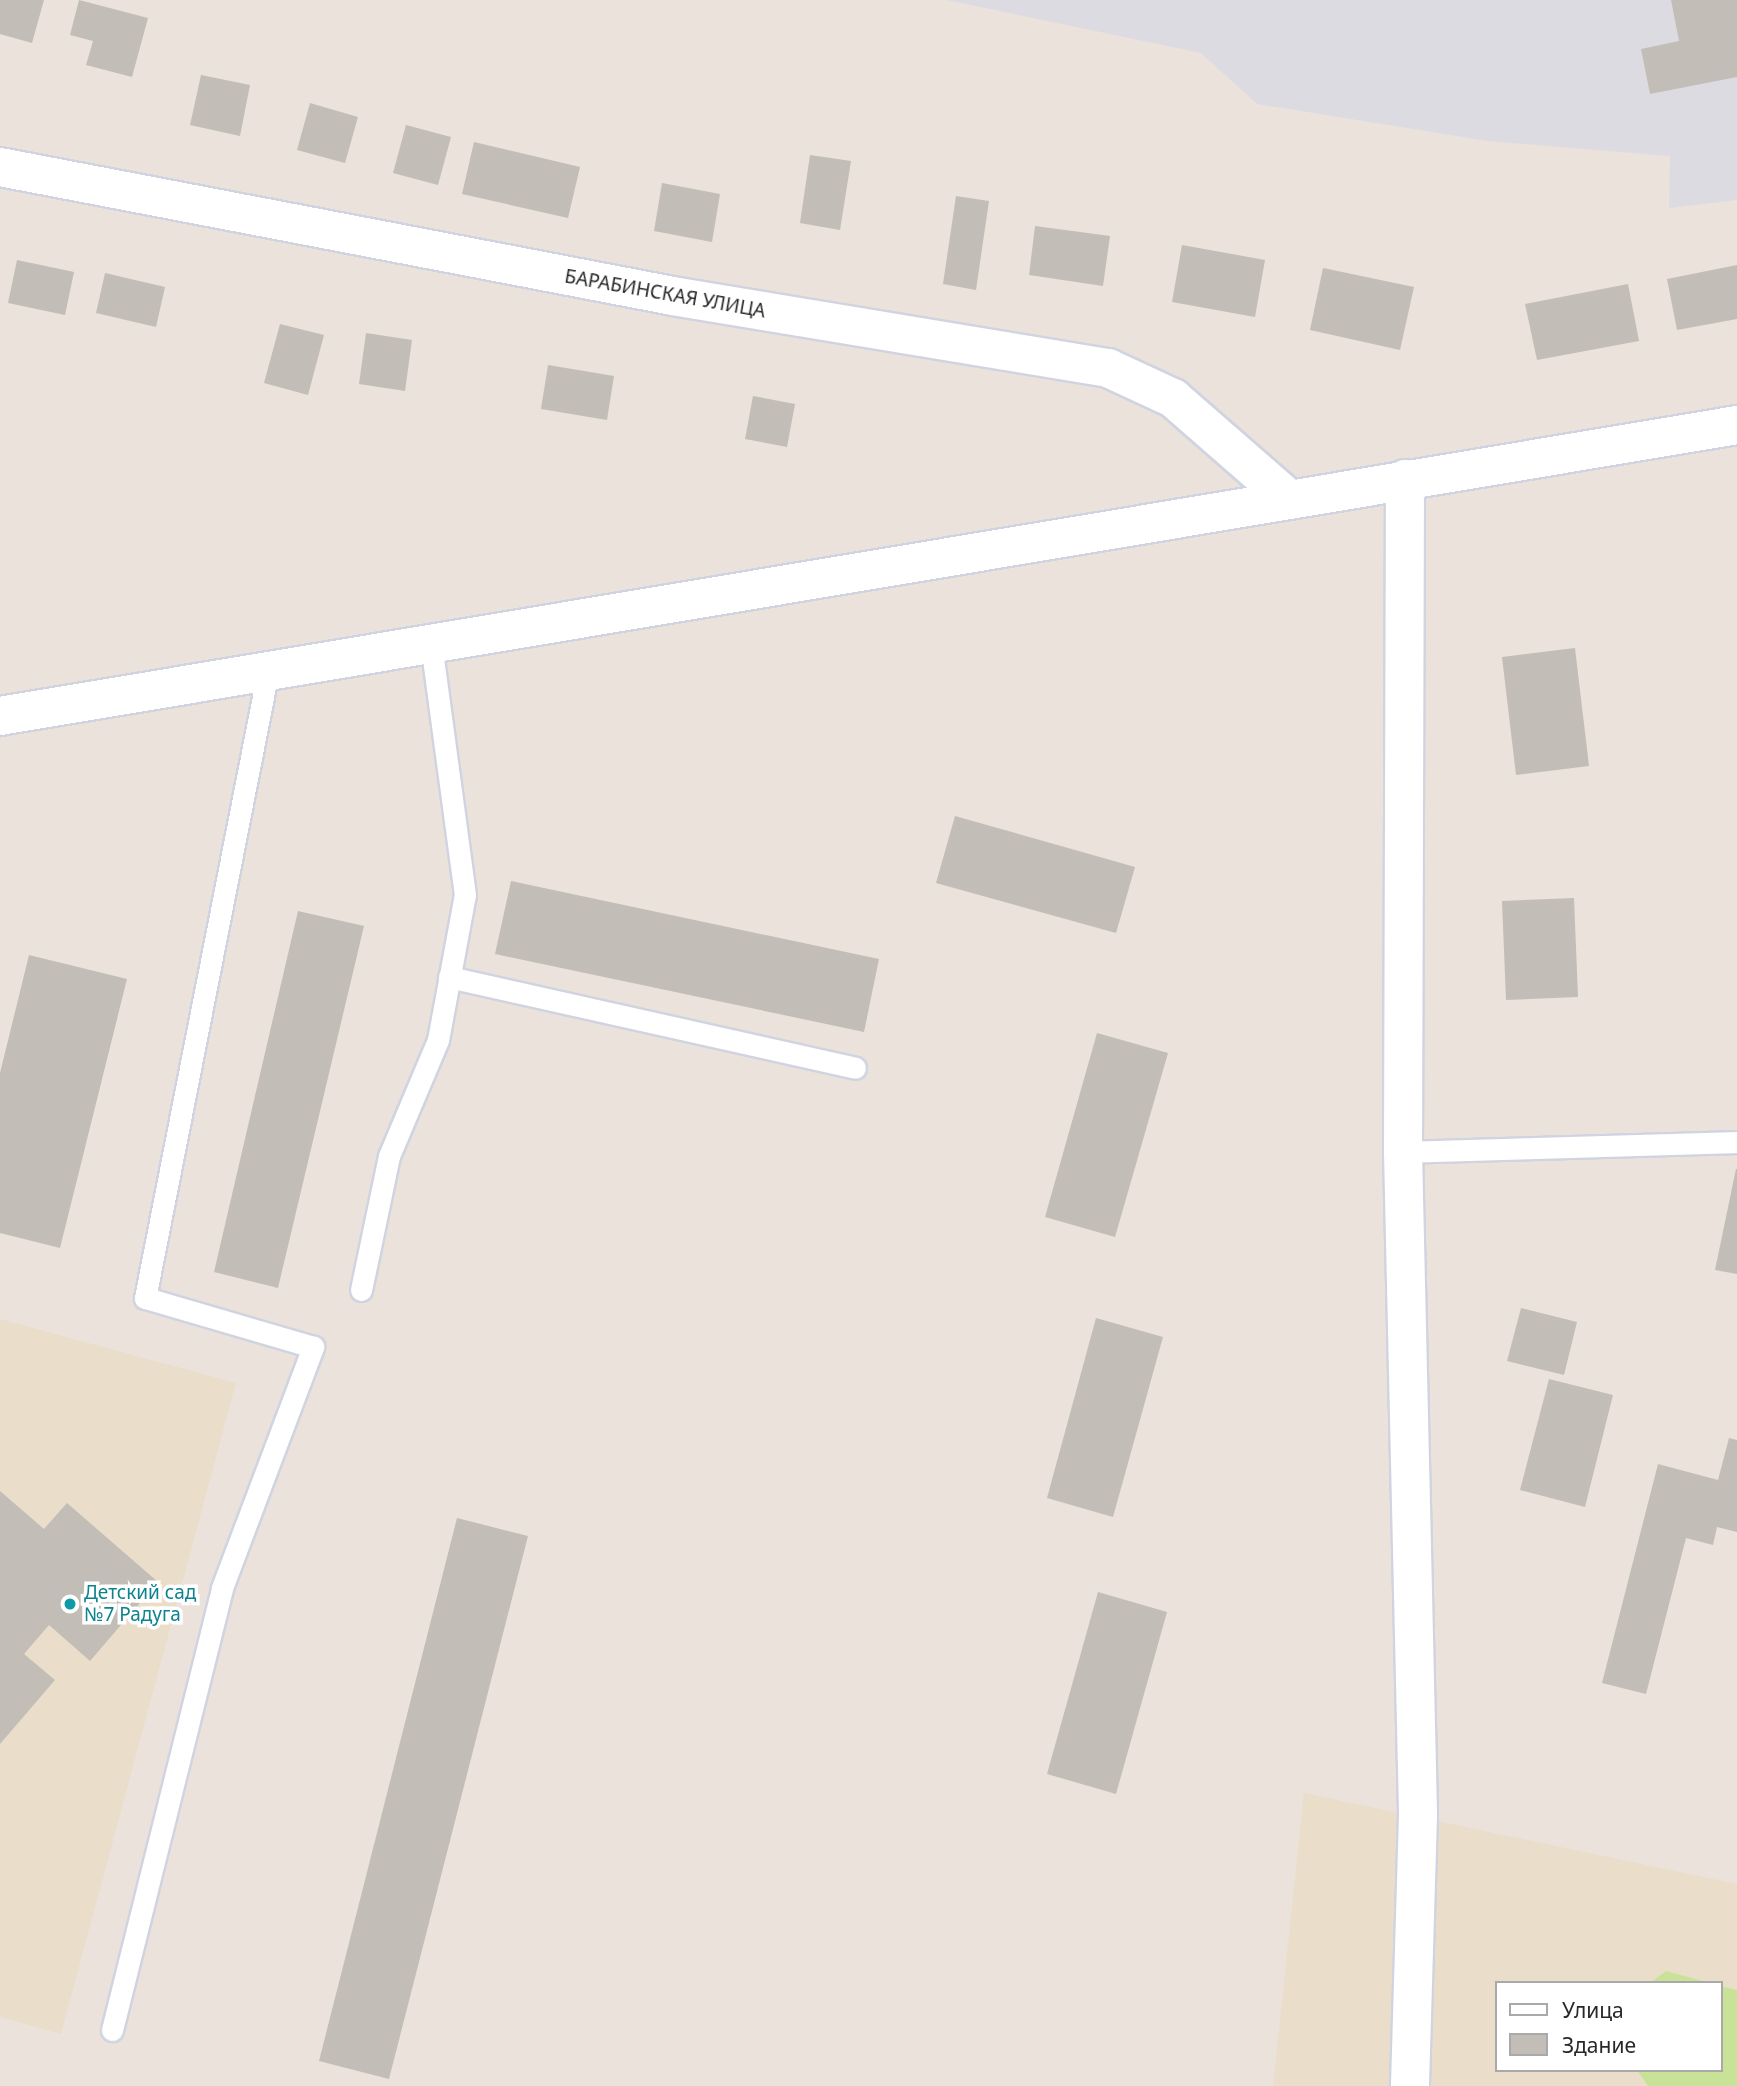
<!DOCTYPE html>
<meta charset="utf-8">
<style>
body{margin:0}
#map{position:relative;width:1737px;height:2086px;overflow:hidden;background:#eae2db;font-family:"Noto Sans",sans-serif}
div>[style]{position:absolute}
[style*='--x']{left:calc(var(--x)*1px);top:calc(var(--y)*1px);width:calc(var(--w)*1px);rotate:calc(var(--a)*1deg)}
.industrial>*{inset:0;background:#dddbe2}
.education>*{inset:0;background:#eadecb}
.pitch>*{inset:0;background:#c8e398}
.building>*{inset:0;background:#c2bdb7}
.roads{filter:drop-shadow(2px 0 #d0d4e0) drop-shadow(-2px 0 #d0d4e0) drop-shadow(0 2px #d0d4e0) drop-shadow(0 -2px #d0d4e0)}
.service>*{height:21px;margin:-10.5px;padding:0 10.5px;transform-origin:10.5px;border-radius:10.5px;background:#fff}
.minor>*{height:38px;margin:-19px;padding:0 19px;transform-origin:19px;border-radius:19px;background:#fff}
.tertiary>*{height:38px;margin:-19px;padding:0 19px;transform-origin:19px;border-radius:19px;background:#fff}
.secondary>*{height:38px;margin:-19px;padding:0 19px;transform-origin:19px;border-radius:19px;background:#fff}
.dots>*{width:19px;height:19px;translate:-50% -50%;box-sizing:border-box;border:4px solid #fff;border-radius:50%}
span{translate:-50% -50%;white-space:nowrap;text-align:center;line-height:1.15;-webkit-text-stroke:7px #fff;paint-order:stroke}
.street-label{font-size:19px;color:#282828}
.culture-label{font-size:19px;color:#0d838f}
.left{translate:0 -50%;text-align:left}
.legend{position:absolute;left:1495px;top:1981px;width:228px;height:91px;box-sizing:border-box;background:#fff;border:2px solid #a9a9a9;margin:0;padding:9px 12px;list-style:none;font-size:21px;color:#282828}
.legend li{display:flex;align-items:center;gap:14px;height:35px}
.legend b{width:35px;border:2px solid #a9a9a9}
</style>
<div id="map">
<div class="industrial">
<div style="clip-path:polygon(947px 0,1737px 0,1737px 200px,1669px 208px,1670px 156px,1488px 141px,1257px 104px,1201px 53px)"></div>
</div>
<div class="education">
<div style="clip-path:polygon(0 1319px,236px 1383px,61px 2034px,0 2017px)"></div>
<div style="clip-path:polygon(evenodd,1304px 1793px,1737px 1884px,1737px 2086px,1273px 2086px,1304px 1793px,1497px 1983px,1721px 1983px,1721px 2070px,1497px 2070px,1497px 1983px)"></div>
</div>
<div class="pitch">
<div style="clip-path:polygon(1666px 1971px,1710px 1983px,1650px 1983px)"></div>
<div style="clip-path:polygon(1721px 1986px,1737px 1990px,1737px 2086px,1648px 2086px,1637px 2070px,1721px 2070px)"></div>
</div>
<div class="building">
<div style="clip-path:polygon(0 0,44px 0,32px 43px,0 34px)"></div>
<div style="clip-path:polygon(79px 0,148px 18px,132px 77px,86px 65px,93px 41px,70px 35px)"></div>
<div style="clip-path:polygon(1671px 0,1737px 0,1737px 77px,1650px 94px,1641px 49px,1679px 41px)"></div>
<div style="clip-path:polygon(201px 75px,250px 85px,240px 136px,190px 125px)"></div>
<div style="clip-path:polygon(310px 103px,358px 117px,345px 163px,297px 150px)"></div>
<div style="clip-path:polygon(406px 125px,451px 137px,438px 185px,393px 173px)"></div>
<div style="clip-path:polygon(474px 142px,580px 167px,568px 218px,462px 194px)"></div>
<div style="clip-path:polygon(810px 155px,851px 161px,840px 230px,800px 223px)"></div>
<div style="clip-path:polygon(662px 183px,720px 194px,712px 242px,654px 231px)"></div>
<div style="clip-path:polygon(956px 196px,989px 201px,976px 290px,943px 284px)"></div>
<div style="clip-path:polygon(1035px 226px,1110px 236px,1103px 286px,1029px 275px)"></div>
<div style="clip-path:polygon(1182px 245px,1265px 260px,1255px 317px,1172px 302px)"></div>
<div style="clip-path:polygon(17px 260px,74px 272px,65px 315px,8px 303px)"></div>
<div style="clip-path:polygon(1737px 265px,1737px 319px,1677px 330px,1667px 279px)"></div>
<div style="clip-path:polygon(1323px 268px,1414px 287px,1400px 350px,1310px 330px)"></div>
<div style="clip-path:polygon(105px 273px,165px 287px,156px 327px,96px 313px)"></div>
<div style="clip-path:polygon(1628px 284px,1639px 341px,1537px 360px,1525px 304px)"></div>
<div style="clip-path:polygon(280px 324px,324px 335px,308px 395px,264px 383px)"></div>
<div style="clip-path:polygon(366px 333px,412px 340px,405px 391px,359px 384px)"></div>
<div style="clip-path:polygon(548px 365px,614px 376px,607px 420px,541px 409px)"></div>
<div style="clip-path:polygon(753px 396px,795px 404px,787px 447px,745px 439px)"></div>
<div style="clip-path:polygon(1575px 648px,1589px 766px,1516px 775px,1502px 657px)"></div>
<div style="clip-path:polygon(955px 816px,1135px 867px,1116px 933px,936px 883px)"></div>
<div style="clip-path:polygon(511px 881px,879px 959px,864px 1032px,495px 954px)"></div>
<div style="clip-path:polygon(1574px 898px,1578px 997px,1506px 1000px,1502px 901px)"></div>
<div style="clip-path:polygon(298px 911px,364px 926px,278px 1288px,214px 1272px)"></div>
<div style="clip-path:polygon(29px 955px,127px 979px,60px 1248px,0 1233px,0 1073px)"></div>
<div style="clip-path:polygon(1097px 1033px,1168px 1053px,1115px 1237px,1045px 1217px)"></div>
<div style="clip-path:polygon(1736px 1169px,1737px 1169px,1737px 1274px,1715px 1270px)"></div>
<div style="clip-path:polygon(1521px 1308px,1577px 1322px,1564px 1375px,1507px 1361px)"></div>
<div style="clip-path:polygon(1096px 1318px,1163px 1337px,1113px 1517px,1047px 1498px)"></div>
<div style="clip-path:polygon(1549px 1379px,1613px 1395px,1585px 1507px,1520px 1490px)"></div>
<div style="clip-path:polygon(1729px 1438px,1737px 1440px,1737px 1532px,1717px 1527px,1713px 1545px,1686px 1538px,1646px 1694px,1602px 1683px,1658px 1464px,1718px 1480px)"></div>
<div style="clip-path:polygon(0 1491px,44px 1529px,67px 1503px,158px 1582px,90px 1661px,49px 1625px,24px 1654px,55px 1680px,0 1744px)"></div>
<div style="clip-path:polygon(457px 1518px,528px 1536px,389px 2079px,319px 2061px)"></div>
<div style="clip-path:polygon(1098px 1592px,1167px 1612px,1116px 1794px,1047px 1774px)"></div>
</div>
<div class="roads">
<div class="service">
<div style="--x:449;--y:977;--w:416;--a:12.6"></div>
<div style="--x:1403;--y:1152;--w:334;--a:-1.7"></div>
<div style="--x:361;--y:1290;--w:137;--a:-78.2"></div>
<div style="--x:389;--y:1156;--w:126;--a:-67.1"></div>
<div style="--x:438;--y:1040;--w:147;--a:-79.5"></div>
<div style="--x:465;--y:895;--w:253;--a:-97.7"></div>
<div style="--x:112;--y:2030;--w:455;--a:-76"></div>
<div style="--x:222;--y:1588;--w:258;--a:-69.3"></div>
<div style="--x:313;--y:1347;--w:175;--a:-163.7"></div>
<div style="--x:145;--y:1298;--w:639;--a:-78.9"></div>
</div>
<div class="minor">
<div style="--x:1405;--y:479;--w:673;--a:90.17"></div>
<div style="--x:1403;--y:1152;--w:663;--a:88.7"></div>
<div style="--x:1418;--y:1815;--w:271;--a:91.7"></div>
</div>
<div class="tertiary">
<div style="--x:0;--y:167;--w:685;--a:10.85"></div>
<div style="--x:673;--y:296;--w:441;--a:9.4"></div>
<div style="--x:1108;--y:368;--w:72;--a:24.8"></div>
<div style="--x:1173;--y:398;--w:155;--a:41.1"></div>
</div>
<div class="secondary">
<div style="--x:0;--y:716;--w:1761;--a:-9.51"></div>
</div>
</div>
<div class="dots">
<div style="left:70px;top:1604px;background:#0f9aa8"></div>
</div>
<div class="street-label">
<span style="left:665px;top:294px;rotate:10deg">БАРАБИНСКАЯ УЛИЦА</span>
</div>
<div class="culture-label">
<span class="left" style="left:84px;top:1604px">Детский сад<br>№7 Радуга</span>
</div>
<ul class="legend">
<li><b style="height:9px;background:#fff"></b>Улица</li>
<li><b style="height:19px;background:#c2bdb7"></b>Здание</li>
</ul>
</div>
